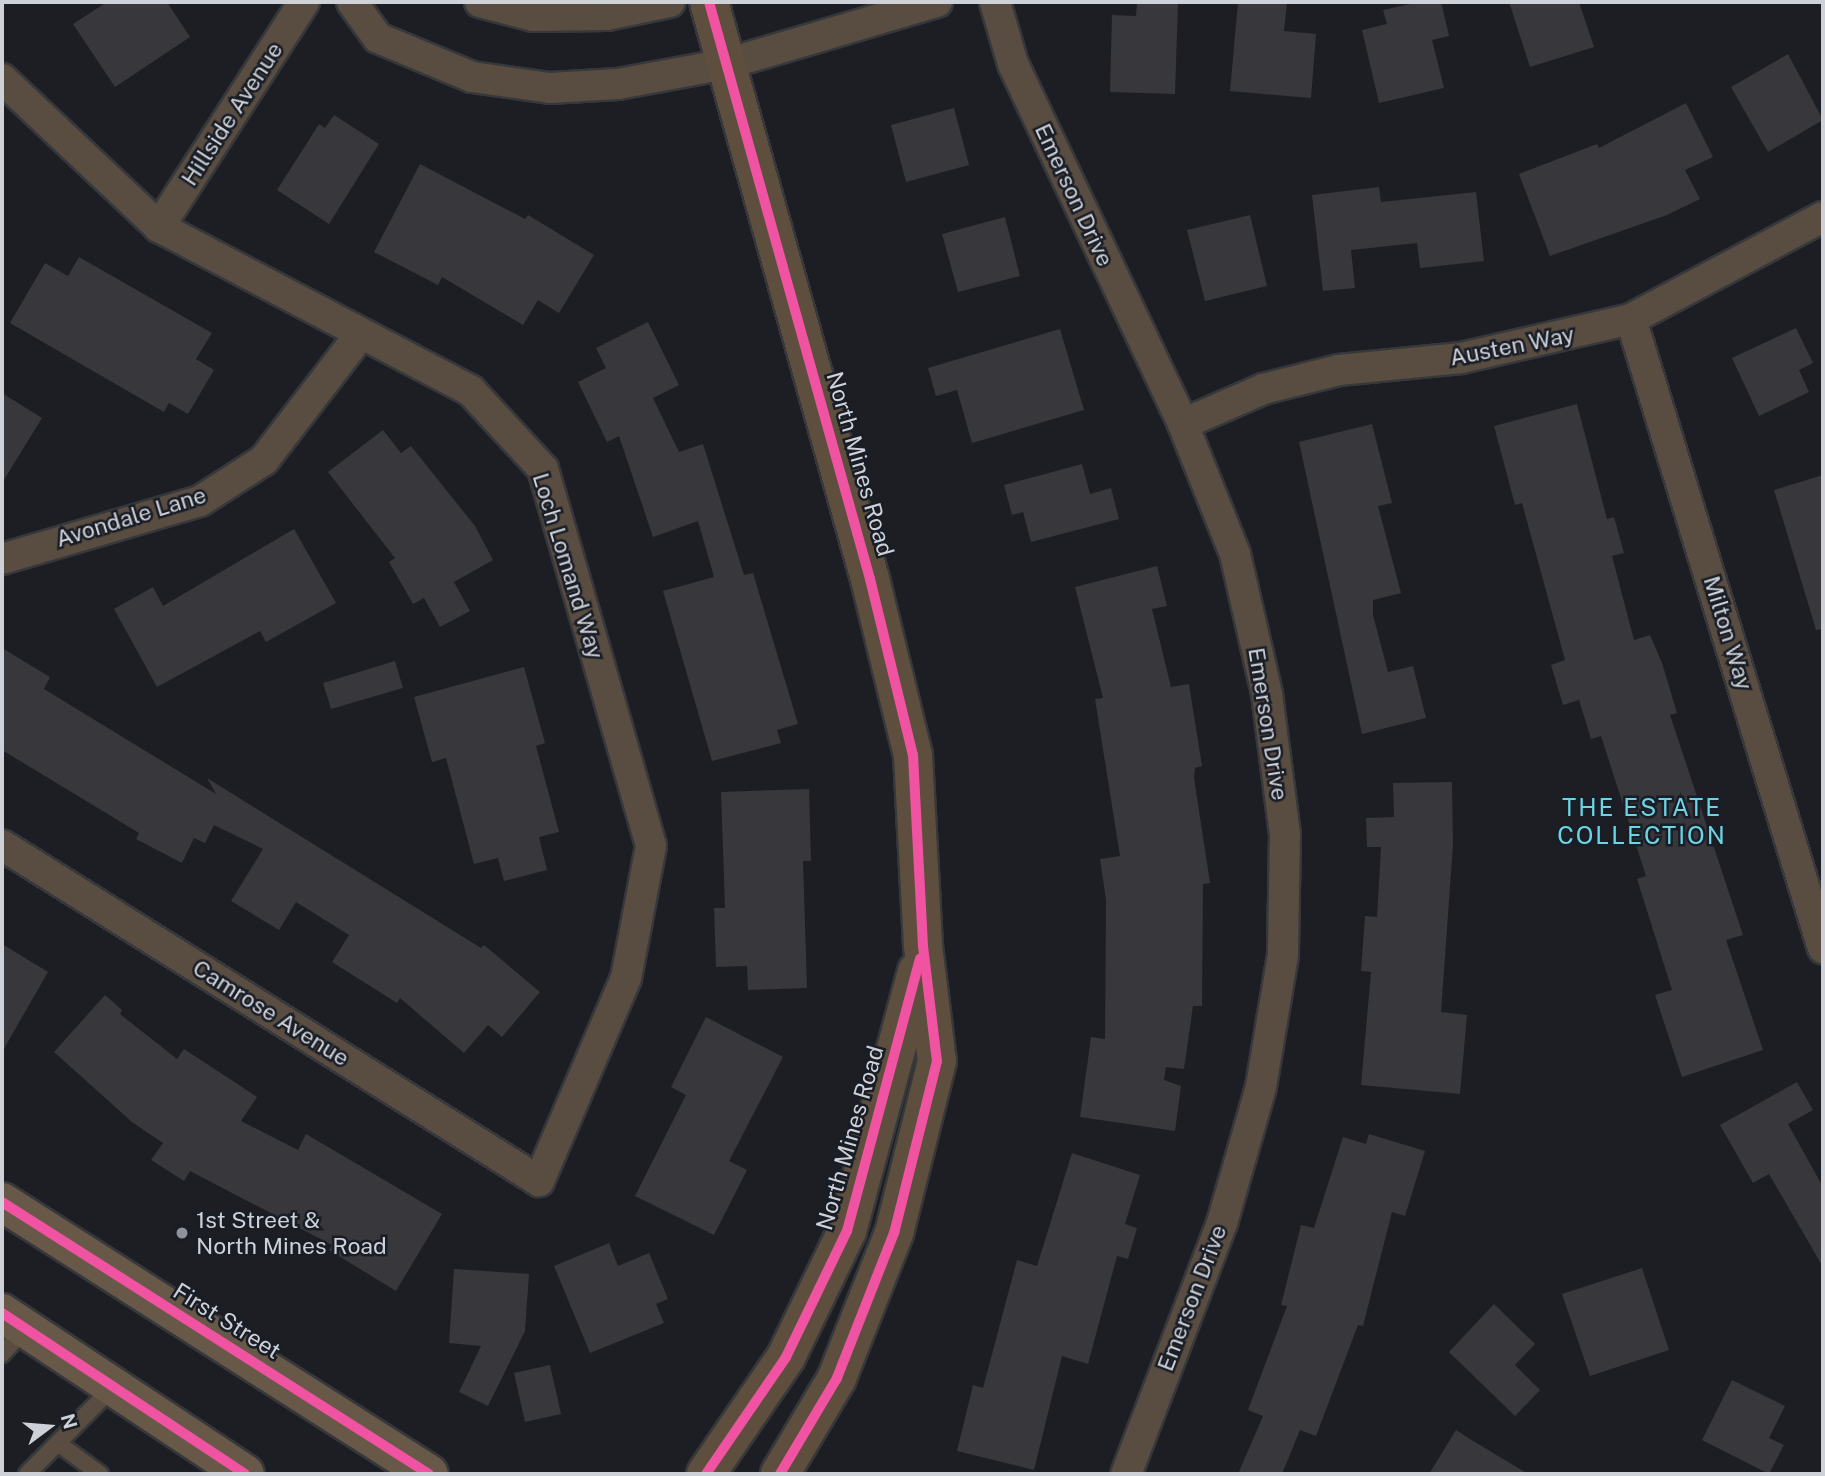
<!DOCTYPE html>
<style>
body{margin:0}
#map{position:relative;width:1825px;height:1476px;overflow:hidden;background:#1c1e23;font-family:"Public Sans",sans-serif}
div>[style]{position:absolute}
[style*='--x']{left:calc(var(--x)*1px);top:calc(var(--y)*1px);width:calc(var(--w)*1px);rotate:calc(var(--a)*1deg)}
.building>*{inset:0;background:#38373b}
.roads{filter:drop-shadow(2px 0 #36383b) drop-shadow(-2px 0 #36383b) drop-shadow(0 2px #36383b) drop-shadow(0 -2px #36383b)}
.lane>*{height:16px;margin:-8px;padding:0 8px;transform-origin:8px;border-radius:8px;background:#594d42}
.street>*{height:30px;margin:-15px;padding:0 15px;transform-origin:15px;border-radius:15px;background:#594d42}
.secondary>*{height:38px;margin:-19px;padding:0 19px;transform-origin:19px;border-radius:19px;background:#5e4e3d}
.primary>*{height:38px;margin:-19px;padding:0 19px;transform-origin:19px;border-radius:19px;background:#685848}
.cycleway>*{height:10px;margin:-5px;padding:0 5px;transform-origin:5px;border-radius:5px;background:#f153a3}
.dots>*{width:19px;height:19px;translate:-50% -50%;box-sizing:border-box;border:4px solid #191d26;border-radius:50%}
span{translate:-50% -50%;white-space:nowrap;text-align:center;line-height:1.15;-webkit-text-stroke:5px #191d26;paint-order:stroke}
.street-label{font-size:23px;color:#ced1d7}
.poi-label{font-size:23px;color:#ced1d7}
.left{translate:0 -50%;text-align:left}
.neighbourhood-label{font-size:24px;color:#6bd5e4;letter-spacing:2px}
.frame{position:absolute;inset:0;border:4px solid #ced1d7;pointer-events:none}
.north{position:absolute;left:14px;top:1392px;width:70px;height:70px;-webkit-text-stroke:5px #191d26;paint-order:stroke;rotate:74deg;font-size:19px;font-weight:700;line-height:28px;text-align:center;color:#ced1d7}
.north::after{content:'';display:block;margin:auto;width:24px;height:32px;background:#ced1d7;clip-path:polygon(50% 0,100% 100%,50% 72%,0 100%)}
</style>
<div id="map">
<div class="building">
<div style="clip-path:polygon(107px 2px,167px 2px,190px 37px,115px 87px,73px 24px)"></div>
<div style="clip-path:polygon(1238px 2px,1287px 2px,1284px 31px,1316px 34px,1311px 98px,1230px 91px)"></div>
<div style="clip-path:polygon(1419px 2px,1441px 2px,1449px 36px,1432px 40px,1444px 88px,1379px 103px,1362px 30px,1387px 24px,1383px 10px)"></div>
<div style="clip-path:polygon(1509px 2px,1579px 2px,1594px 47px,1530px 67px)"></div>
<div style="clip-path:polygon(1137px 3px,1178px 4px,1175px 94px,1110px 92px,1112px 15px,1136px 16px)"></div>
<div style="clip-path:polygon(1788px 54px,1823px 120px,1768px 152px,1731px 87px)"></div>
<div style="clip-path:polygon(1686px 103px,1713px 157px,1685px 170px,1700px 199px,1667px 215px,1550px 256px,1519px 174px,1597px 144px,1599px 148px)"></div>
<div style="clip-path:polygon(954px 108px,969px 165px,906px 182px,891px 125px)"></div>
<div style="clip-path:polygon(334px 115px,379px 144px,329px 224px,277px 190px,319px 124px,325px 128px)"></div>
<div style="clip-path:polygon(420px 164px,525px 219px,528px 215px,594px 255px,559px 313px,538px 300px,523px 325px,442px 277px,438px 285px,374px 252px)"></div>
<div style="clip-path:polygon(1379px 187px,1381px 202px,1476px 192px,1484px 261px,1420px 268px,1417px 243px,1351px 250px,1355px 288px,1323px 291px,1312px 195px)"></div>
<div style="clip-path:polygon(1250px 215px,1267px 286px,1205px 301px,1187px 230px)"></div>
<div style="clip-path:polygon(1005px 217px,1020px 276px,958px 292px,942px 234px)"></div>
<div style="clip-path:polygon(79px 257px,212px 333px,196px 359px,214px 370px,188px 414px,169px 403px,164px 412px,10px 323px,45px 263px,68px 276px)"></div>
<div style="clip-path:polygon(648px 322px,679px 385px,653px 398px,679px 452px,703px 444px,744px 575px,753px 573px,798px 724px,777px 730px,781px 743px,712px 761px,663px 591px,714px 577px,698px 521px,653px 537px,619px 436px,607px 442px,578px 382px,606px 368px,596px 348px)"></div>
<div style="clip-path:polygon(1796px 328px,1813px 363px,1799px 370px,1809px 392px,1759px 416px,1732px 358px)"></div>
<div style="clip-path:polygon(1060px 329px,1084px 410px,972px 443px,957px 390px,936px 396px,928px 368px)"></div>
<div style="clip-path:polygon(2px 393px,42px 418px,2px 483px)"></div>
<div style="clip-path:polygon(1577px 404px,1607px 519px,1614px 517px,1624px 553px,1612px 556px,1634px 640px,1650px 635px,1662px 663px,1677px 713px,1670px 715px,1743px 935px,1726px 940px,1763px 1050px,1682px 1077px,1655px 995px,1672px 990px,1637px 879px,1646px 876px,1601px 736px,1591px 739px,1579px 700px,1563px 705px,1551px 665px,1565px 660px,1522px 503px,1515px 505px,1494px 426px)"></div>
<div style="clip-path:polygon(1372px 424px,1392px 503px,1378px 506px,1401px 593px,1373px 600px,1373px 615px,1388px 672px,1413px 666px,1426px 718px,1362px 734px,1299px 442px)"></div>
<div style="clip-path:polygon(383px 430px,401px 453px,411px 446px,475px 526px,493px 560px,454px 582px,470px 611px,440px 627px,424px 598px,413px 604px,389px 562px,395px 558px,328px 472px)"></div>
<div style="clip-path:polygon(1082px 464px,1090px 494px,1111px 488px,1119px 519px,1031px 542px,1023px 512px,1012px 515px,1004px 485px)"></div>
<div style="clip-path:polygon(1823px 475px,1823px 629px,1816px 630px,1774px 490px)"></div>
<div style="clip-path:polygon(294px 529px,336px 603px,266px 642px,260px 631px,157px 687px,114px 609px,153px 587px,163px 606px)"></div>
<div style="clip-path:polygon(1157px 566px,1167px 606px,1152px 609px,1171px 687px,1189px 684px,1202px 766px,1195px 768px,1194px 778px,1210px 883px,1203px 884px,1202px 1006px,1193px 1006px,1184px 1069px,1166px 1067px,1164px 1080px,1181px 1086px,1175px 1131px,1080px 1117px,1091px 1037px,1105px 1039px,1106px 900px,1100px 859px,1120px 856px,1095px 699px,1103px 698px,1075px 587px)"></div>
<div style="clip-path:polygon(2px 648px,50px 677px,44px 689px,216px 794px,207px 778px,481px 948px,484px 945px,540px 992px,502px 1037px,488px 1025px,464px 1053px,400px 998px,397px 1003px,332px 962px,349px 935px,296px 902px,279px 930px,231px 901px,263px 849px,214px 825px,205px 843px,194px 838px,182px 863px,136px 839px,139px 833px,2px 750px)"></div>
<div style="clip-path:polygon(395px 661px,403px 688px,331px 709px,323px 683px)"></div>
<div style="clip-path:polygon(524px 667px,545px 743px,536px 746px,559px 832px,539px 837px,547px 870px,504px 881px,498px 858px,474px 864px,446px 758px,432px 762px,414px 697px)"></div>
<div style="clip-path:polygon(1452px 782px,1453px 845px,1441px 1012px,1467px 1015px,1460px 1094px,1361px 1085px,1371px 972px,1361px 971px,1365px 916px,1377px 917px,1381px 847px,1367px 847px,1366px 818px,1394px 817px,1393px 783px)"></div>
<div style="clip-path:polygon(809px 789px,811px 861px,803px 861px,807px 988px,748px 990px,747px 966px,716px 967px,714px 908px,725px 908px,721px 792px)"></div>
<div style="clip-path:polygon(2px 944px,48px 972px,2px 1052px)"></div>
<div style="clip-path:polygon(105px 995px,122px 1010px,120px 1014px,177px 1059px,184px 1049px,257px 1097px,241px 1121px,298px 1150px,306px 1134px,442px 1214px,396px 1291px,329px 1250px,332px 1245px,190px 1171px,184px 1181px,151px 1160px,163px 1143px,132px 1122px,54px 1052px)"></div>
<div style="clip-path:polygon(706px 1017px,783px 1057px,729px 1161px,747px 1170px,714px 1235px,635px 1196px,686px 1095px,671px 1087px)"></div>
<div style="clip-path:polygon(1797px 1082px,1813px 1110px,1788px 1124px,1823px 1187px,1823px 1267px,1769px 1174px,1753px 1183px,1720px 1125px)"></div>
<div style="clip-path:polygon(1369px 1134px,1425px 1151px,1405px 1216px,1392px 1212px,1363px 1326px,1358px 1325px,1316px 1436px,1300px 1430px,1282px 1474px,1238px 1474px,1263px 1416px,1248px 1410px,1287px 1306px,1281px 1305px,1301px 1225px,1314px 1228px,1343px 1137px,1366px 1144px)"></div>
<div style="clip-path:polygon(1072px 1153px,1140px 1175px,1125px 1224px,1137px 1228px,1128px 1259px,1117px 1256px,1088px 1364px,1062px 1356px,1034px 1470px,957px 1451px,973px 1385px,983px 1388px,1017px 1260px,1037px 1266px)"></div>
<div style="clip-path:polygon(609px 1243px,618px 1266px,649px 1253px,668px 1299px,656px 1304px,664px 1323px,590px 1353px,554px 1266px)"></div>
<div style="clip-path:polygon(1642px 1268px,1669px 1350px,1590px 1376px,1562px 1294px)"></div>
<div style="clip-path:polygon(454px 1269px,529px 1274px,525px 1331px,488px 1406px,459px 1392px,481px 1346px,449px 1343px)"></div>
<div style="clip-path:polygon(1494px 1304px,1535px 1344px,1515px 1365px,1540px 1390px,1515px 1416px,1449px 1352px)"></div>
<div style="clip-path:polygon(550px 1365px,561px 1414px,525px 1422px,514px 1373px)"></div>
<div style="clip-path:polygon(1732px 1380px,1785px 1406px,1769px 1438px,1784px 1445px,1769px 1474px,1702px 1440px)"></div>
<div style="clip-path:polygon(1456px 1430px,1470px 1439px,1528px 1474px,1429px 1474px)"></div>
</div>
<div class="roads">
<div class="lane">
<div style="--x:2;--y:1354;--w:34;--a:-47"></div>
<div style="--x:59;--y:1444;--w:51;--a:36.2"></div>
<div style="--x:27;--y:1474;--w:122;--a:-45.3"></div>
</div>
<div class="street">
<div style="--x:352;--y:2;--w:44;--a:54.2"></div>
<div style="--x:378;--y:38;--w:102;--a:22.5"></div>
<div style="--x:472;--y:77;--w:79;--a:8"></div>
<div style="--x:550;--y:88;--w:68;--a:-3.4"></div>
<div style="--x:618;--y:84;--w:110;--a:-10.5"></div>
<div style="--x:726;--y:64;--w:220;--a:-16.4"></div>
<div style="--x:480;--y:2;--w:55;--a:14.8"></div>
<div style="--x:533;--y:16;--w:74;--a:-0.8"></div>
<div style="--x:607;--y:15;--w:64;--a:-11.7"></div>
<div style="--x:995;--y:2;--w:65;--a:73.8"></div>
<div style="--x:1013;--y:64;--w:398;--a:64.7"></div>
<div style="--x:1183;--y:424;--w:140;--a:68.2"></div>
<div style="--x:1235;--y:554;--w:144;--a:77.1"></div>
<div style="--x:1267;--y:694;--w:142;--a:82.7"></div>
<div style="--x:1285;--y:835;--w:120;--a:91"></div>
<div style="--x:1283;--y:955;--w:134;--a:99.5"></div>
<div style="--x:1261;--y:1087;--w:141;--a:106"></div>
<div style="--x:1222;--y:1223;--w:269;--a:110.9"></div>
<div style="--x:2;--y:79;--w:216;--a:43.3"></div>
<div style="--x:159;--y:227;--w:352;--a:27.7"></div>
<div style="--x:471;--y:391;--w:106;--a:47.3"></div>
<div style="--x:543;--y:469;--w:392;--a:74"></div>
<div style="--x:651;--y:846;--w:134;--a:100.7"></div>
<div style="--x:626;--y:978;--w:221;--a:113.2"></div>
<div style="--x:539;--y:1181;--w:633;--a:-147.97"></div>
<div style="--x:159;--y:227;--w:268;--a:-57.2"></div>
<div style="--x:1631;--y:319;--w:658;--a:73.03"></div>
<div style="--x:1183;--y:424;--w:87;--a:-23.6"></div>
<div style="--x:1263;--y:389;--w:78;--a:-14"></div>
<div style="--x:1339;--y:370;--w:123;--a:-5.6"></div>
<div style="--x:1461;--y:358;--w:174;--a:-12.9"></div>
<div style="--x:1631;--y:319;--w:217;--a:-28"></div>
<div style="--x:2;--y:559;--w:206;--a:-16.3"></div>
<div style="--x:200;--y:501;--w:76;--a:-32.6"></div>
<div style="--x:264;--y:460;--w:158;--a:-52.5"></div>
</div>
<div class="secondary">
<div style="--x:709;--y:2;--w:599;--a:74.41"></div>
<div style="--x:870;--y:579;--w:181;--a:76.3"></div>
<div style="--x:913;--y:755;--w:191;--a:87"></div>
<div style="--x:923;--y:946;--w:116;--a:83.1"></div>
<div style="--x:937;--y:1061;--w:177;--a:104"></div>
<div style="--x:894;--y:1233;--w:156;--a:111.5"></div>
<div style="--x:837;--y:1378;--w:112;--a:120.7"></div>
<div style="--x:706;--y:1474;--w:142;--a:-55.6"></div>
<div style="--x:786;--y:1357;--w:140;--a:-64.2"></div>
<div style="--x:847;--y:1231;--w:269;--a:-74.9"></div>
</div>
<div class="primary">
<div style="--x:2;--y:1202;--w:506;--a:32.5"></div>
<div style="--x:2;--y:1313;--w:291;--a:33.5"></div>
</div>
</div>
<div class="cycleway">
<div style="--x:709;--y:2;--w:599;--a:74.41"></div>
<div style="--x:870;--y:579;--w:181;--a:76.3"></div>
<div style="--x:913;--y:755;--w:191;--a:87"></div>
<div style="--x:923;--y:946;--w:116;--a:83.1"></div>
<div style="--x:937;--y:1061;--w:177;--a:104"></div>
<div style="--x:894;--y:1233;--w:156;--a:111.5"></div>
<div style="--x:837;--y:1378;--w:112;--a:120.7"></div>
<div style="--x:2;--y:1202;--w:506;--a:32.5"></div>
<div style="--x:2;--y:1313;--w:291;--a:33.5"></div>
<div style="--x:706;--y:1474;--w:142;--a:-55.6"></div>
<div style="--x:786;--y:1357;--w:140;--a:-64.2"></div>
<div style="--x:847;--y:1231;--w:282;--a:-75"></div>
</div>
<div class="dots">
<div style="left:182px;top:1233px;background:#909298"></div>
</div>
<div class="street-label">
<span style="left:232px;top:114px;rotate:-57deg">Hillside Avenue</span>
<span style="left:1074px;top:195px;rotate:65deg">Emerson Drive</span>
<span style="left:1512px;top:346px;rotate:-11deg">Austen Way</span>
<span style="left:860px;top:464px;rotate:74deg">North Mines Road</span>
<span style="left:131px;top:517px;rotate:-17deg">Avondale Lane</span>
<span style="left:568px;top:566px;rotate:73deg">Loch Lomand Way</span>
<span style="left:1728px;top:633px;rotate:73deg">Milton Way</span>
<span style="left:1268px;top:724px;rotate:81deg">Emerson Drive</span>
<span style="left:271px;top:1013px;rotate:32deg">Camrose Avenue</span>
<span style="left:850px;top:1138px;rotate:-74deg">North Mines Road</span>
<span style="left:1192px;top:1298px;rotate:-69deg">Emerson Drive</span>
<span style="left:227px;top:1321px;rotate:32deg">First Street</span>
</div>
<div class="poi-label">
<span class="left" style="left:196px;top:1233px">1st Street &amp;<br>North Mines Road</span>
</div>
<div class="neighbourhood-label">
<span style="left:1642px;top:822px">THE ESTATE<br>COLLECTION</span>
</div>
<div class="frame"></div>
<div class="north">N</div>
</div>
